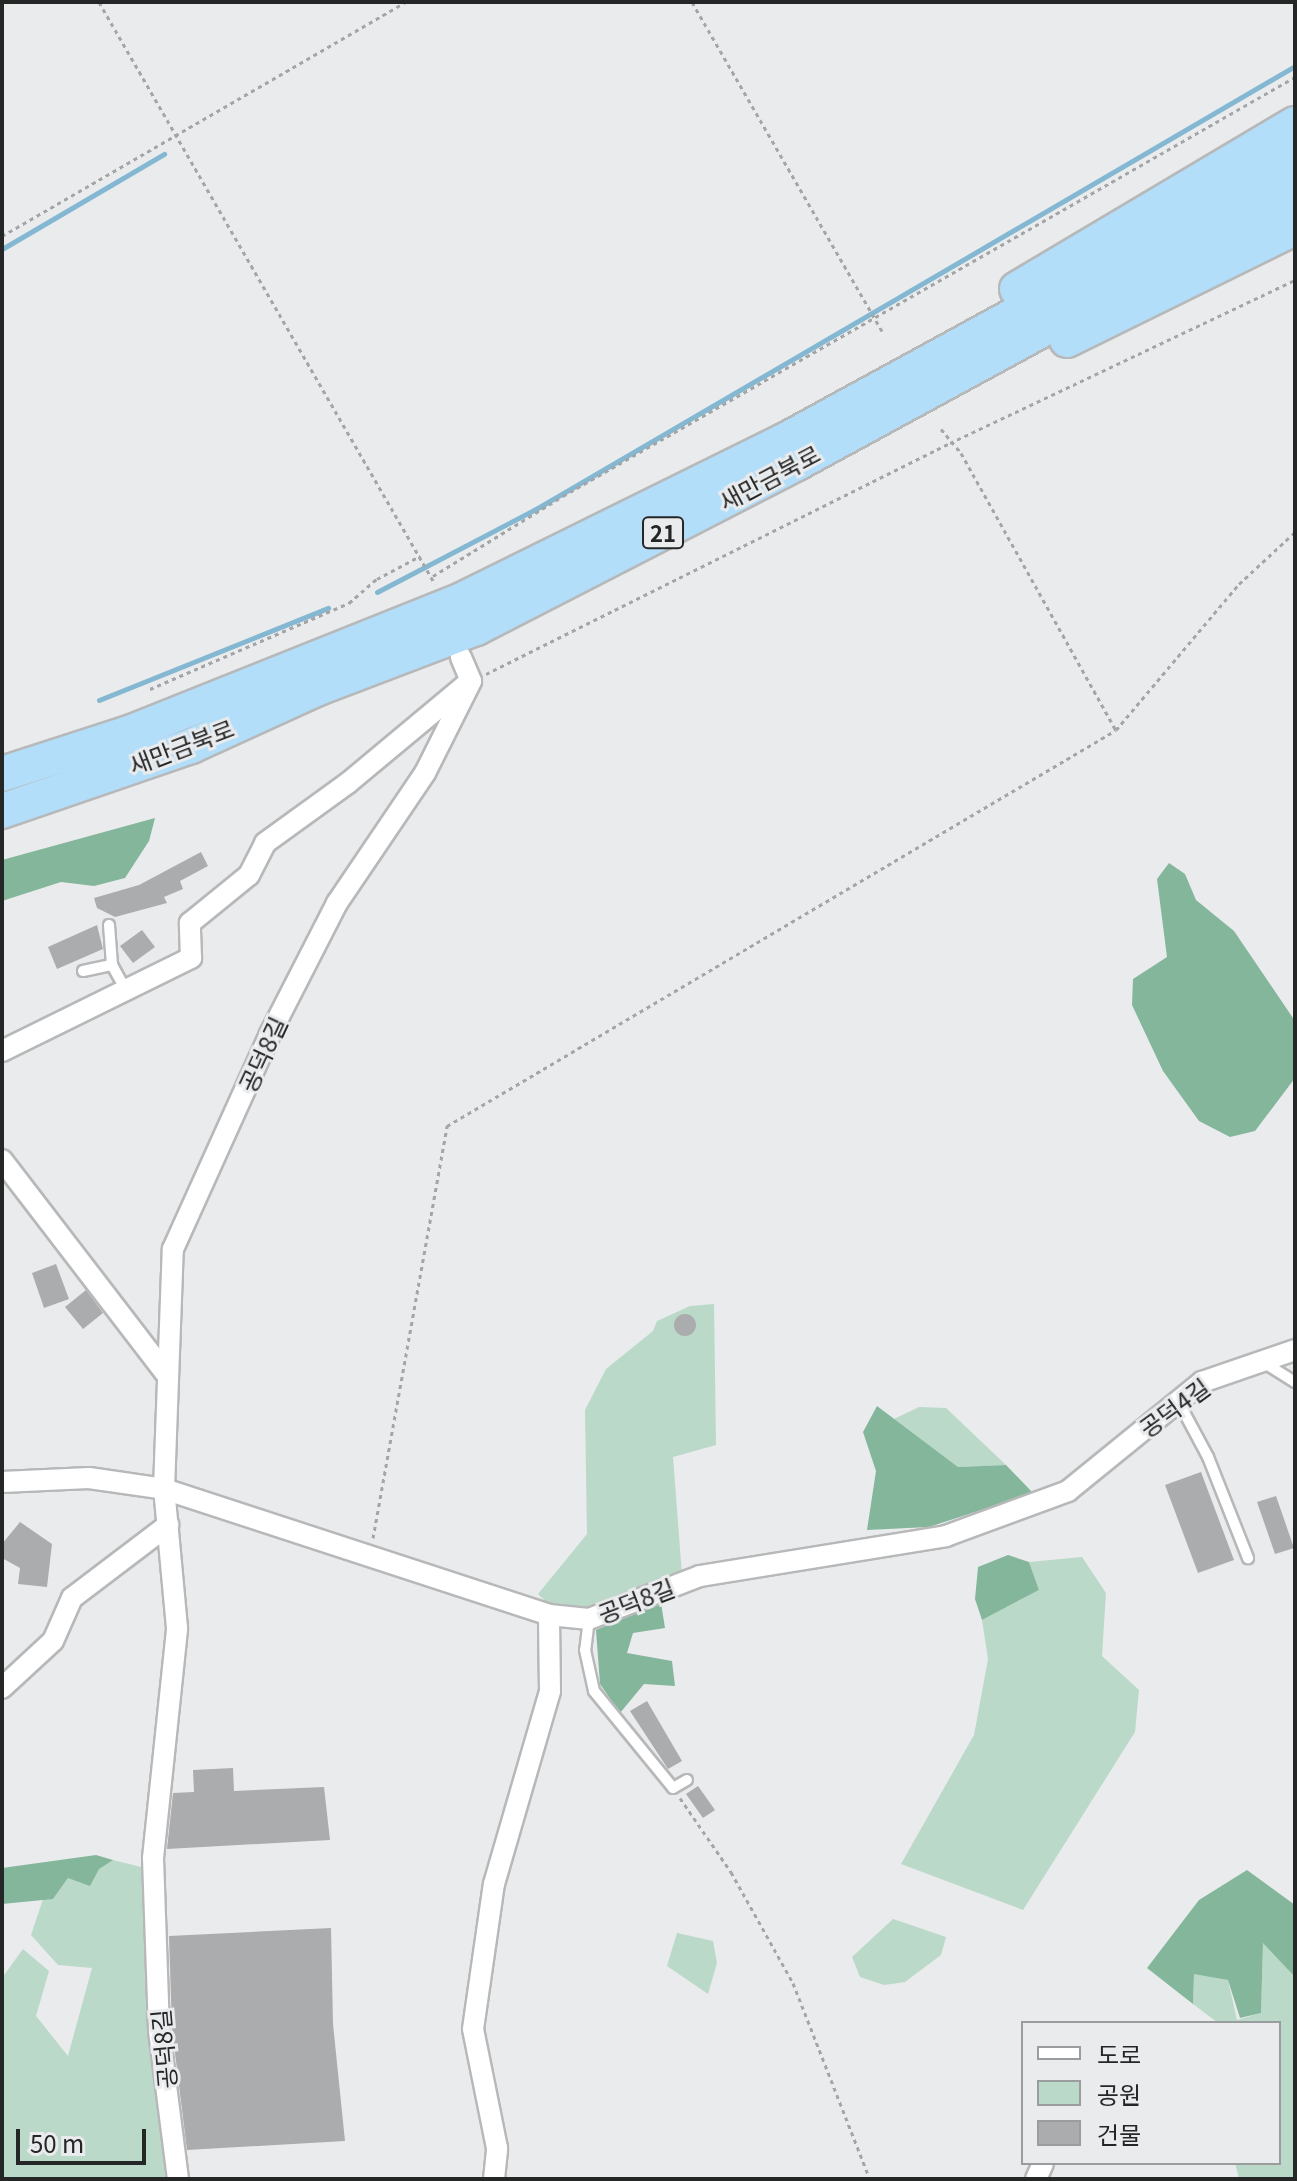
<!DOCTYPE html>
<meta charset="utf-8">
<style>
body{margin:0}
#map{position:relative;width:1297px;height:2181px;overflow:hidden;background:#eaebed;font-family:Georgia,"Noto Sans KR",serif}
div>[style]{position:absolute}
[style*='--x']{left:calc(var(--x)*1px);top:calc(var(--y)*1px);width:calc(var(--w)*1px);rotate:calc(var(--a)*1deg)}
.green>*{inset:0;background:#bad9c8}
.forest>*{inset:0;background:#84b69b}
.stream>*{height:5px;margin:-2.5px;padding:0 2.5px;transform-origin:2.5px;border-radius:2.5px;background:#84b8d2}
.building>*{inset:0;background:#abacae}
.round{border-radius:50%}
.path>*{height:3px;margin-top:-1.5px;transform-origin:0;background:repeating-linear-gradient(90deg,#a4a5a7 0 4px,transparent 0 8px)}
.roads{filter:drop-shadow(2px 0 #b7b8b9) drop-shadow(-2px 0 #b7b8b9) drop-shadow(0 2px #b7b8b9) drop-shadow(0 -2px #b7b8b9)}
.service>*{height:10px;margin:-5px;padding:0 5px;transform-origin:5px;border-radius:5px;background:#fff}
.minor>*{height:20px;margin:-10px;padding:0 10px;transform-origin:10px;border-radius:10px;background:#fff}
.trunk>*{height:34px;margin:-17px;padding:0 17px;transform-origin:17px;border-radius:17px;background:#b2defa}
span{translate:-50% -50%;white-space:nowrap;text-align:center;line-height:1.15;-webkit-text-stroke:6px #eaebed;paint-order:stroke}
.shield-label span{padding:2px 6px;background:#eaebed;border:2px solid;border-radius:6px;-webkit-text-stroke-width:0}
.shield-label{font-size:22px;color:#252626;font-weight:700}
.street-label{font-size:24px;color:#252626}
.frame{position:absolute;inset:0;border:4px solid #252626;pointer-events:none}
.legend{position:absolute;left:1021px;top:2021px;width:260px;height:144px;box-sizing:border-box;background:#eaebed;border:2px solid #9b9c9d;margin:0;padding:10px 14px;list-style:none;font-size:24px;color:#252626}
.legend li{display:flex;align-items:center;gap:16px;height:40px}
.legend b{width:40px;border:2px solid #9b9c9d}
.scale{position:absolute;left:16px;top:2129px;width:130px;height:36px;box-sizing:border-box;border:4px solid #252626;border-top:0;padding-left:10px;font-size:24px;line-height:28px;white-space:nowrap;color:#252626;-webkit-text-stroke:6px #eaebed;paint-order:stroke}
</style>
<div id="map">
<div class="green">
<div style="clip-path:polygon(714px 1304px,716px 1445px,673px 1457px,682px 1575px,590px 1609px,555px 1610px,538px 1594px,587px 1534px,585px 1410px,606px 1369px,653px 1331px,657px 1321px,690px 1306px)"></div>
<div style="clip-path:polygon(919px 1407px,946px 1408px,1006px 1465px,958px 1467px,894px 1419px)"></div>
<div style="clip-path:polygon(1082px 1557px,1106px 1593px,1102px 1656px,1139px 1690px,1135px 1732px,1023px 1910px,901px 1864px,974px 1735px,988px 1659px,982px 1620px,1039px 1590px,1029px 1562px)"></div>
<div style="clip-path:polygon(113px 1860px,141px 1867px,171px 2179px,2px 2179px,2px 1978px,23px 1949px,49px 1971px,36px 2016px,68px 2056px,92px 1968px,58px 1965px,31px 1935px,43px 1899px,53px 1899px,68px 1878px)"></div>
<div style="clip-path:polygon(893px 1919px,946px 1937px,941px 1955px,905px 1982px,884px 1985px,860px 1977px,852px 1957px)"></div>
<div style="clip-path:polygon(677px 1933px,713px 1941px,717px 1963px,708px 1994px,667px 1966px)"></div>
<div style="clip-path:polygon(1263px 1942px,1295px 1977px,1295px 2179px,1239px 2179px,1235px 2163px,1279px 2163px,1279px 2023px,1218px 2023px,1193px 2004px,1194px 1973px,1228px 1980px,1237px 2020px,1261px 2013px)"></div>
</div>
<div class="forest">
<div style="clip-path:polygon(155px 818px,149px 841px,125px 878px,94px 886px,61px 882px,2px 901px,2px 860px)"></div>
<div style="clip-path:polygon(1169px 863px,1185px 874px,1196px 900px,1234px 931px,1295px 1021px,1295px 1078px,1255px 1131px,1230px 1137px,1199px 1121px,1163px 1071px,1132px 1005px,1133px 979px,1167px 957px,1157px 879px)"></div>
<div style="clip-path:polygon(877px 1406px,958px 1467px,1006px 1465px,1033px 1493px,929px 1527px,867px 1530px,876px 1471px,863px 1432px)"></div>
<div style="clip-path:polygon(1008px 1555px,1029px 1562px,1039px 1590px,982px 1620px,975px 1599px,978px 1567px)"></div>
<div style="clip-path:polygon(661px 1603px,665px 1628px,633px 1633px,627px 1653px,672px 1661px,675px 1686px,644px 1684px,620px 1713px,600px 1684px,596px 1630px)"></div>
<div style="clip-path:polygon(96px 1855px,113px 1860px,99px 1869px,90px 1886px,68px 1878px,53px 1899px,2px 1904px,2px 1868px)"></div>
<div style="clip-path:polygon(1247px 1870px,1295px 1905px,1295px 1977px,1263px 1943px,1261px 2013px,1240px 2018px,1228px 1980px,1194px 1974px,1193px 2004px,1147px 1968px,1199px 1900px)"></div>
</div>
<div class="stream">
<div style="--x:2;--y:249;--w:188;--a:-30.4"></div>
<div style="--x:377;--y:592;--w:179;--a:-27.6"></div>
<div style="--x:536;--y:509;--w:879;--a:-30.27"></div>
<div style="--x:99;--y:700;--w:247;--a:-21.9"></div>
</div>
<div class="building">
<div style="clip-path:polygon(201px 852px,208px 866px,180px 881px,183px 889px,164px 897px,167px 903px,115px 917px,97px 908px,94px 898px,139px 885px)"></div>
<div style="clip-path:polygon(97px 925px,103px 949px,57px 969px,48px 947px)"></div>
<div style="clip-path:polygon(142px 930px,155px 947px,133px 963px,120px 946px)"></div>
<div style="clip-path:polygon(56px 1264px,69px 1299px,44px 1308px,32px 1273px)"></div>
<div style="clip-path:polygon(86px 1290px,103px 1313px,83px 1329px,65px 1307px)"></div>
<div class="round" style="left:674px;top:1314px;width:22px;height:22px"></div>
<div style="clip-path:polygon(1201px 1472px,1234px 1560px,1198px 1573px,1165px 1485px)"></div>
<div style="clip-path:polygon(1276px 1496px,1294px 1548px,1275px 1554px,1257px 1502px)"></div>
<div style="clip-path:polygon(20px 1522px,52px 1544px,47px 1587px,18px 1584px,20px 1568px,2px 1558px,2px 1544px)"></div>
<div style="clip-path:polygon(647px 1701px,682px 1761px,668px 1769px,630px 1711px)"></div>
<div style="clip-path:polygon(233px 1768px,234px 1791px,324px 1787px,330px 1840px,167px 1849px,173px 1793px,194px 1792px,193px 1770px)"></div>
<div style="clip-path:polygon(698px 1786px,715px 1810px,703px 1818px,686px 1794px)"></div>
<div style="clip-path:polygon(331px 1928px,333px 2024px,345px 2141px,187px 2150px,172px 2029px,169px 1936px)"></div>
</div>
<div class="path">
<div style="--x:99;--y:2;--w:672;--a:60"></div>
<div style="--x:692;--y:2;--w:382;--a:60"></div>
<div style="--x:2;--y:236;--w:466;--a:-30.1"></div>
<div style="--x:941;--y:429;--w:31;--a:50"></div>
<div style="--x:961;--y:453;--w:317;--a:60.8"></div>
<div style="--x:433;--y:576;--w:153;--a:-31.6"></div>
<div style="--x:563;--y:496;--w:843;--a:-29.79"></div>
<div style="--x:486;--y:674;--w:518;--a:-26.47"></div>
<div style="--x:950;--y:443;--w:382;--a:-25.3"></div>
<div style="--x:150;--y:689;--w:217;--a:-23.4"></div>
<div style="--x:349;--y:603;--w:37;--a:-41"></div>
<div style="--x:377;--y:579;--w:49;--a:-28.1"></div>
<div style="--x:373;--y:1538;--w:419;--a:-79.8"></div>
<div style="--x:447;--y:1126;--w:777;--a:-30.62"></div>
<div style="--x:1116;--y:730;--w:191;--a:-49.9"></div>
<div style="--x:1239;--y:584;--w:76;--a:-42.9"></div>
<div style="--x:680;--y:1798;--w:90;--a:55.4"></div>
<div style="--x:731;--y:1872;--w:127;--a:60.8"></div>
<div style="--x:793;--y:1983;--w:211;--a:68.6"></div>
</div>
<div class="roads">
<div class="service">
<div style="--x:109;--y:925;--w:40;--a:85.7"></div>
<div style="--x:83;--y:971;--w:30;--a:-12"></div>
<div style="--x:112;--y:965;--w:31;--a:61"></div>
<div style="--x:1263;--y:1362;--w:38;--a:32"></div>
<div style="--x:1178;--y:1401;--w:64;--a:61.8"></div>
<div style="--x:1208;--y:1457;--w:109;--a:68.4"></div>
<div style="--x:589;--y:1619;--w:31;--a:97"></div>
<div style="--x:585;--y:1650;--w:42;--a:77.6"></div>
<div style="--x:594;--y:1691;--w:125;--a:50.8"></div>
<div style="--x:673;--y:1788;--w:16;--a:-30"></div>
</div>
<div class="minor">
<div style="--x:2;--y:1051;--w:211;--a:-26.2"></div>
<div style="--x:191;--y:958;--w:35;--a:-92"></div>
<div style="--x:190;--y:923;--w:76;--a:-39.1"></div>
<div style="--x:249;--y:875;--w:36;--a:-63"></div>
<div style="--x:265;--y:843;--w:102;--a:-35.9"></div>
<div style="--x:348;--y:783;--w:156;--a:-39.8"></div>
<div style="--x:2;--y:1160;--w:270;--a:52.5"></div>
<div style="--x:2;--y:1482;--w:87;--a:-2.6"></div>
<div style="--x:89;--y:1478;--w:76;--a:8.3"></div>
<div style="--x:164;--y:1489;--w:405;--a:18.1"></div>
<div style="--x:549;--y:1615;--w:40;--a:5.7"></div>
<div style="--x:589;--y:1619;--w:119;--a:-21.2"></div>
<div style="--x:700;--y:1576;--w:249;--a:-9.2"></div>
<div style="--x:946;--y:1536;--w:130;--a:-20.2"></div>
<div style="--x:1068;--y:1491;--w:173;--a:-39.1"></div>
<div style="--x:1202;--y:1382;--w:98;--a:-19"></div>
<div style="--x:2;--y:1688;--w:69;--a:-42.7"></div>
<div style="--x:53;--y:1641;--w:47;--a:-66.2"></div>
<div style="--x:72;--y:1598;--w:121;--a:-37.2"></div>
<div style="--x:178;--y:2179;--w:150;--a:-97.3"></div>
<div style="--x:159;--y:2030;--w:172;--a:-92"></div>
<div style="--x:153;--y:1858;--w:231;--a:-84"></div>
<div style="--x:177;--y:1628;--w:140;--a:-95.3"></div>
<div style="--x:164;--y:1489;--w:240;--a:-87.9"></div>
<div style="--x:173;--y:1249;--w:236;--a:-65.7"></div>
<div style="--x:270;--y:1034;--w:147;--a:-62.9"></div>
<div style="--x:337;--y:903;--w:157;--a:-55.9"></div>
<div style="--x:425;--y:773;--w:103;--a:-63.4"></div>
<div style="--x:471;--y:681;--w:26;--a:-113"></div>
<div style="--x:494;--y:2179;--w:31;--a:-84"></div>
<div style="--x:497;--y:2148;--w:121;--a:-101.4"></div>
<div style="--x:473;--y:2029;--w:147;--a:-81.8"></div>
<div style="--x:494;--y:1884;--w:201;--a:-73.8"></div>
<div style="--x:550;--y:1691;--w:76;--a:-90.8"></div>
<div style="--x:1036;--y:2179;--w:17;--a:-66"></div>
</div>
<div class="trunk">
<div style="--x:1017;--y:289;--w:323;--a:-30.7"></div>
<div style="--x:1067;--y:340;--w:254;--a:-26.2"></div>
<div style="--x:2;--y:774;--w:137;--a:-17.9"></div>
<div style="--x:132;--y:732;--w:358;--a:-21.8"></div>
<div style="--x:464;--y:599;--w:359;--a:-26.3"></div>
<div style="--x:786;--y:440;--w:580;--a:-28.64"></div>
<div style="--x:2;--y:811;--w:200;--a:-19"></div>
<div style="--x:191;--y:746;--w:140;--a:-24.5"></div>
<div style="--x:318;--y:688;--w:169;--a:-20.8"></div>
<div style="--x:476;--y:628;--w:361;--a:-27.2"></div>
<div style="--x:797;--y:463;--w:567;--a:-28.55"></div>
</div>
</div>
<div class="shield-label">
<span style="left:663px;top:533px">21</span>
</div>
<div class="street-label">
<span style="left:769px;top:477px;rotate:-28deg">새만금북로</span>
<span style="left:181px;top:746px;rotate:-21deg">새만금북로</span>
<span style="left:262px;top:1054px;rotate:-65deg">공덕8길</span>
<span style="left:1174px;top:1407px;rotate:-36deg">공덕4길</span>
<span style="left:636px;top:1600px;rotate:-21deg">공덕8길</span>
<span style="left:163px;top:2049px;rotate:-95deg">공덕8길</span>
</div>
<div class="frame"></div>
<ul class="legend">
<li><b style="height:10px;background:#fff"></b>도로</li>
<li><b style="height:22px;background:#bad9c8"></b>공원</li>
<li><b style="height:22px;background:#abacae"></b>건물</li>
</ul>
<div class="scale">50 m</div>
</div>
